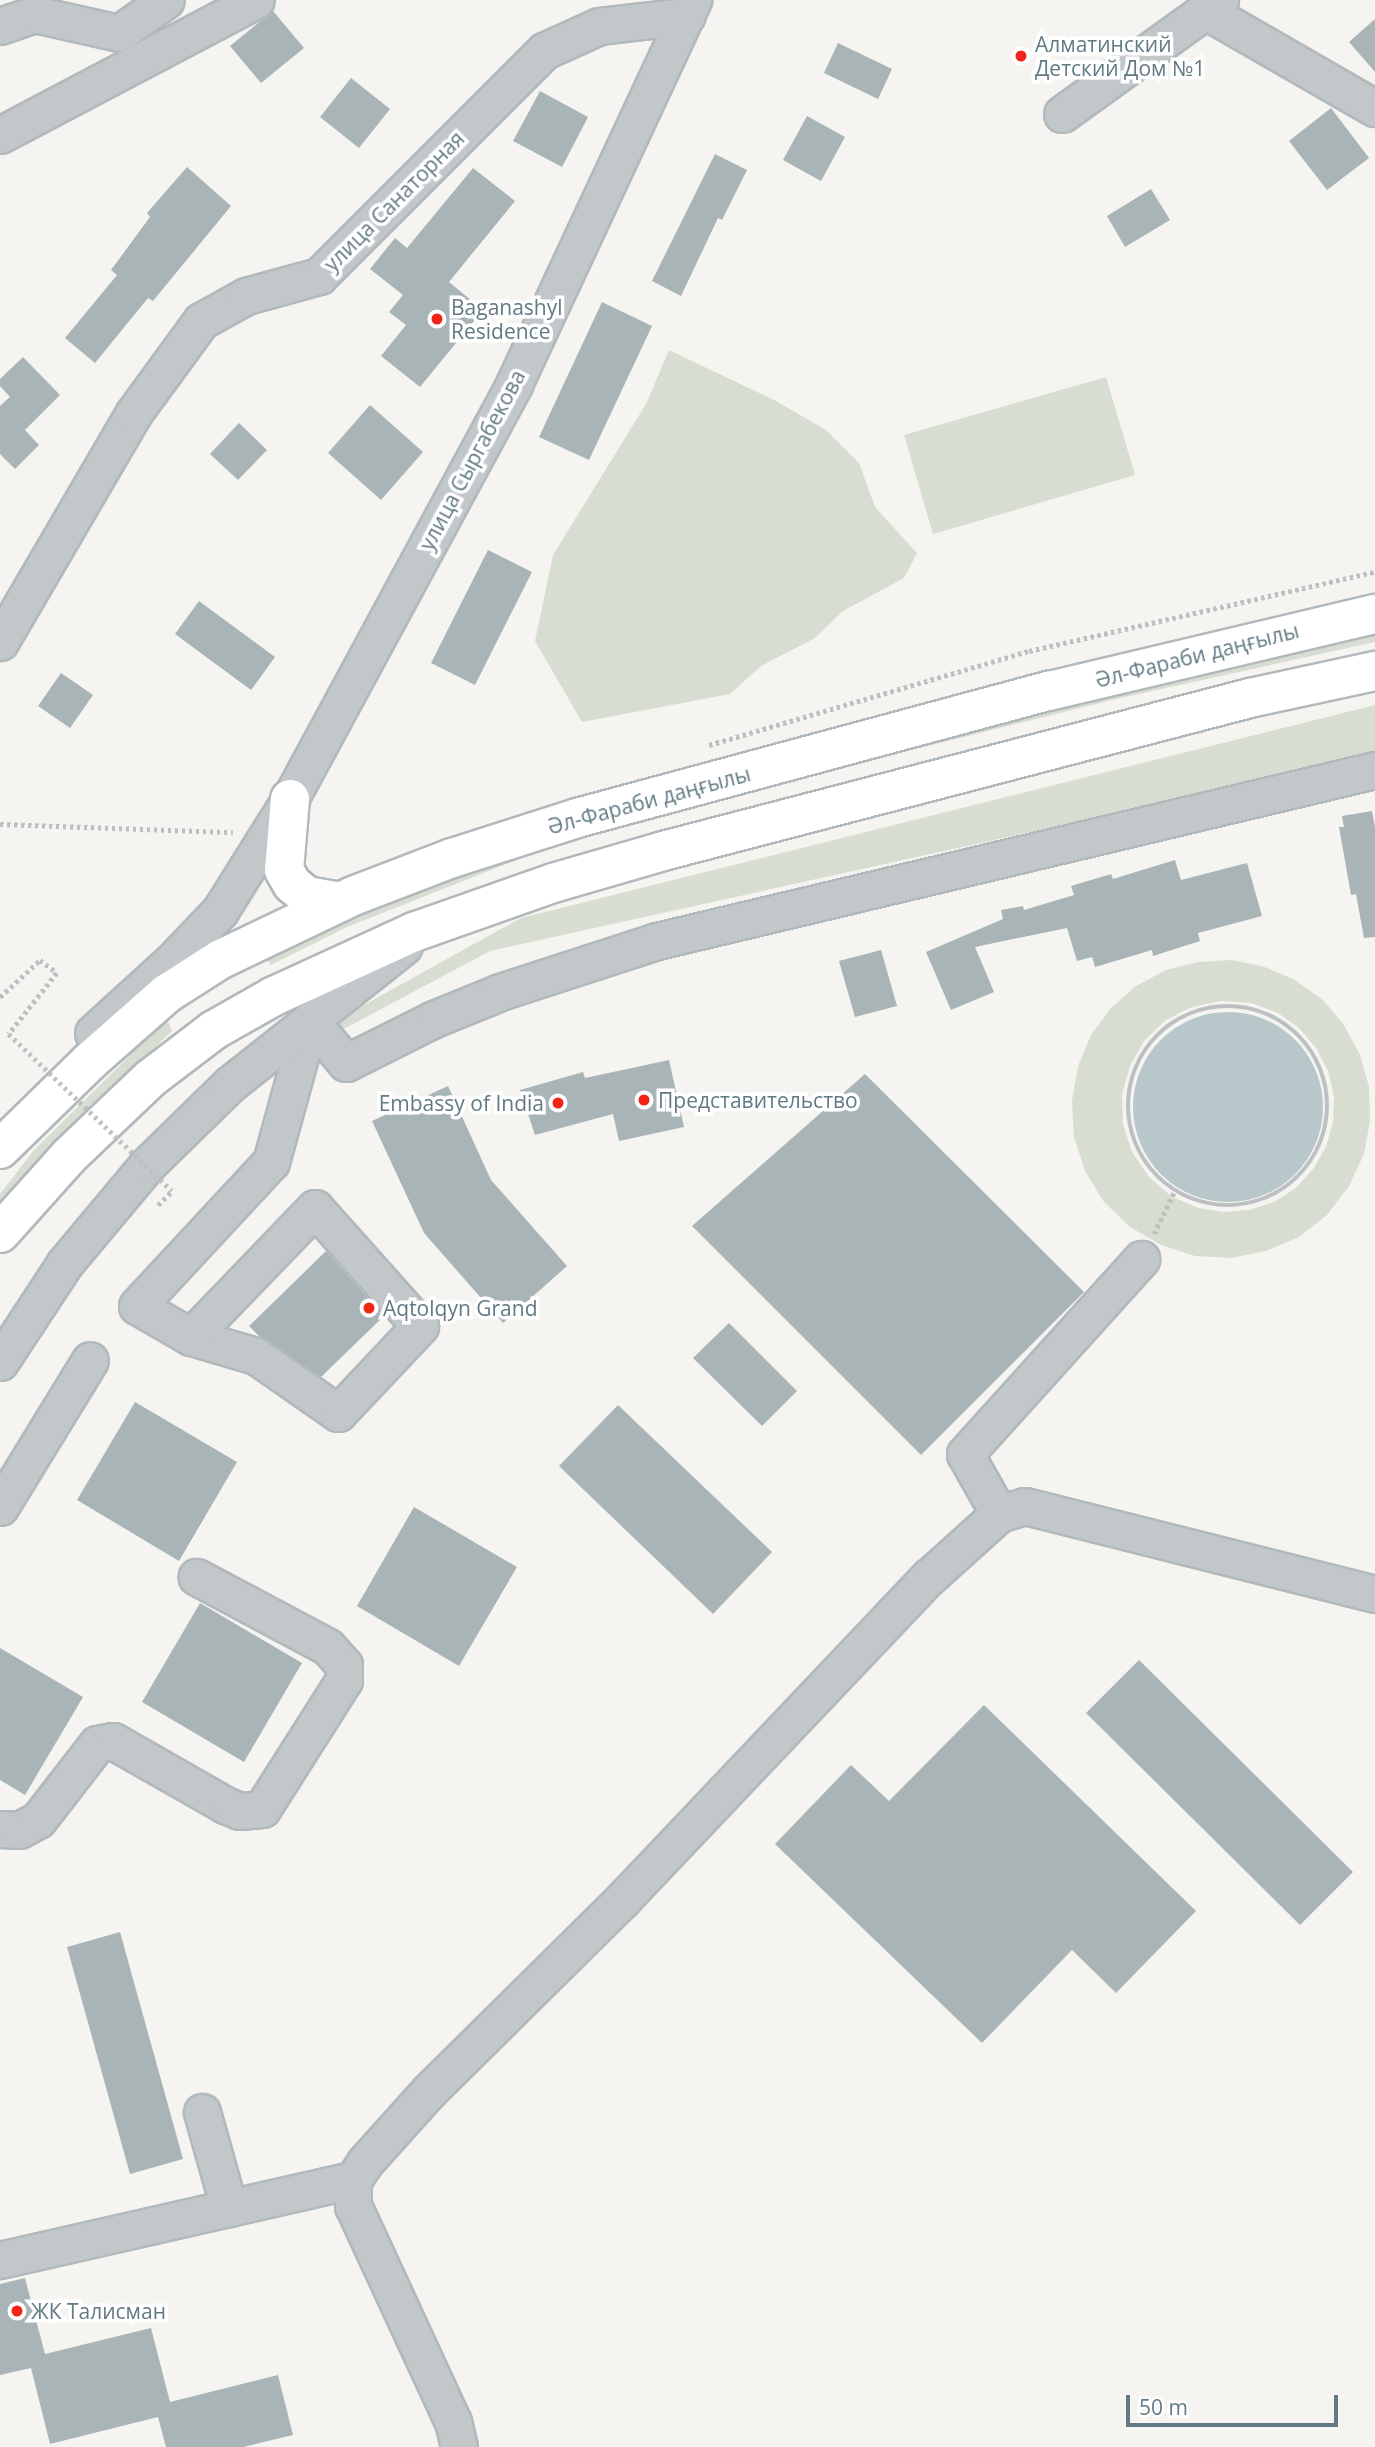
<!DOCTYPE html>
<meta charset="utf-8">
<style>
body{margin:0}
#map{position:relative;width:1375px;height:2447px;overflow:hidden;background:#f5f4f1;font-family:"Open Sans",sans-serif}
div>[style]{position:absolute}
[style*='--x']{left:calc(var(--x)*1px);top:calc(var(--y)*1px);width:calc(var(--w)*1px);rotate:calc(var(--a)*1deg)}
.green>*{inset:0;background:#d7ddd1}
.water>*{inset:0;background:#b8c8ca}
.round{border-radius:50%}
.building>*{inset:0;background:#a8b4b6}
.path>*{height:4.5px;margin-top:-2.25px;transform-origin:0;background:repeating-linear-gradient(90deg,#bdc0c2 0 3.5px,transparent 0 7px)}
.path>.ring{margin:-2.25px;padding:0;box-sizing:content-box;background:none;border:4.5px solid #bdc0c2;border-radius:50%}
.roads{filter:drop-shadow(2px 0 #b2b9bc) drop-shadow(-2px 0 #b2b9bc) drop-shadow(0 2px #b2b9bc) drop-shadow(0 -2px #b2b9bc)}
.minor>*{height:35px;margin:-17.5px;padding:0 17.5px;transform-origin:17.5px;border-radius:17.5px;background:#c2c7c9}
.major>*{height:38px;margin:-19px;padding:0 19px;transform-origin:19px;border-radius:19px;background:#fff}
.path-bridge>*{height:4.5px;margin-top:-2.25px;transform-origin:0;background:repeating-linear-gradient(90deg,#bdc0c2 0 3.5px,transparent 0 7px)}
.dots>*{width:19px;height:19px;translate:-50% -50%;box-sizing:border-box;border:4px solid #fff;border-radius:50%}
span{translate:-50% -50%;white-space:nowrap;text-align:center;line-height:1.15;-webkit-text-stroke:7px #fff;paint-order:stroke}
.poi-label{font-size:21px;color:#617a84}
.left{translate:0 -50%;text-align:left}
.right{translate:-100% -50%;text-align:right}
.street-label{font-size:21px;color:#617a84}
.scale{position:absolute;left:1126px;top:2395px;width:212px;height:32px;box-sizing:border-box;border:4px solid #617a84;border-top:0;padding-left:9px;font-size:21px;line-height:24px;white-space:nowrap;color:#617a84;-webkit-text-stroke:5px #fff;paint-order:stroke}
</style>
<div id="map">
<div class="green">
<div style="clip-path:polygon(669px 350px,776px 401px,826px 430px,859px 463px,875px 507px,917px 553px,904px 578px,843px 611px,815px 638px,761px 666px,730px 694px,582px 722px,535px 641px,553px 555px,646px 404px)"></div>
<div style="clip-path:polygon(1106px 377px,1135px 475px,933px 534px,904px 435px)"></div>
<div style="clip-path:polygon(1375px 628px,1375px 642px,1116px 699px,871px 760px,552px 846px,347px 927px,271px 965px,265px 957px,345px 919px,550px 835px)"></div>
<div style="clip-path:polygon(1375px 705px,1375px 756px,490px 951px,340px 1031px,337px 1020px,521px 918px)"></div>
<div style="clip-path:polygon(evenodd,1232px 960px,1265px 967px,1295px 980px,1323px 1000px,1344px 1025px,1360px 1055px,1369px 1087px,1370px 1121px,1364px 1154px,1349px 1186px,1327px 1215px,1299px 1237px,1266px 1251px,1231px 1258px,1195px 1256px,1161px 1245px,1130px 1227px,1104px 1202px,1085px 1171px,1074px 1137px,1072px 1101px,1078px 1066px,1091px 1035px,1111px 1008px,1136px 986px,1166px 970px,1198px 962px,1232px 960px,1221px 1001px,1251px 1003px,1278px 1013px,1299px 1028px,1316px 1048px,1328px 1071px,1334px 1096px,1333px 1122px,1326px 1147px,1313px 1169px,1296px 1188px,1274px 1202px,1249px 1210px,1224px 1212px,1198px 1208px,1171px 1196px,1149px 1177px,1132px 1152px,1123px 1124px,1122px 1094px,1130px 1066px,1144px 1041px,1166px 1020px,1192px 1007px,1221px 1001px)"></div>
<div style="clip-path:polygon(167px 1019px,172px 1031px,41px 1159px,0 1211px,0 1194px,35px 1149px)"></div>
</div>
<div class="water">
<div class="round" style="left:1133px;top:1012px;width:190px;height:190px"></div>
</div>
<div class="building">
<div style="clip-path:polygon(273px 11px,304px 48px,261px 83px,230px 46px)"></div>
<div style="clip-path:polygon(1375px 19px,1375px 72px,1349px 42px)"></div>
<div style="clip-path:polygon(838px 43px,892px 69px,878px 99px,824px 73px)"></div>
<div style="clip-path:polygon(351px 78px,390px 109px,359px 148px,320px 117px)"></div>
<div style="clip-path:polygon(540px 91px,588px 117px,562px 167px,513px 141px)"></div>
<div style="clip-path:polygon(1331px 108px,1369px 158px,1327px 190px,1289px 141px)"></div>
<div style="clip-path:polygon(807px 116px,845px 137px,821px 181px,783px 160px)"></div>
<div style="clip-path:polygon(715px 154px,747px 170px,722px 220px,718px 218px,681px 296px,652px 281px)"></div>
<div style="clip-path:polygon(187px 167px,231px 206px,153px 301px,148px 298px,95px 363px,65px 338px,117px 275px,111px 270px,150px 217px,147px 213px)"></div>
<div style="clip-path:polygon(473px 168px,515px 201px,449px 282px,483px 310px,420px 387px,381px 356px,406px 325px,389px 312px,403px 295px,370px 269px,395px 238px,407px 248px)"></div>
<div style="clip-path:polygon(1151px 189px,1170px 220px,1125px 247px,1107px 216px)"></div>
<div style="clip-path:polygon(602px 302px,652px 326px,589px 460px,539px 437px)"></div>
<div style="clip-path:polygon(23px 357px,60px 395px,25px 430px,39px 445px,15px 469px,0 454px,0 406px,10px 397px,0 386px,0 379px)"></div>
<div style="clip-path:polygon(370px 405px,423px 452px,381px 500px,328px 453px)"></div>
<div style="clip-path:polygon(239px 423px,267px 450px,238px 480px,210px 454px)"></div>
<div style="clip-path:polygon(488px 550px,532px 572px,475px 685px,431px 663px)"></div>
<div style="clip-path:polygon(199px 601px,275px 657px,251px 690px,175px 634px)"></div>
<div style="clip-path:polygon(61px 673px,93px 695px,70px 728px,38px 706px)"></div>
<div style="clip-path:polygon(1372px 811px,1375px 827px,1375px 937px,1364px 938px,1356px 894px,1351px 895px,1339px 827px,1344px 827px,1342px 816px)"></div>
<div style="clip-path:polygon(1175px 860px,1181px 880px,1247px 863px,1262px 916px,1198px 933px,1200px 941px,1153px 956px,1152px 950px,1095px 967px,1092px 957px,1077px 961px,1067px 928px,975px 947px,994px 992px,951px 1010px,926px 952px,1003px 919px,1001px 910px,1023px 906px,1024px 910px,1074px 895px,1071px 886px,1111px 874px,1113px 879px)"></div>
<div style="clip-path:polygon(881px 950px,897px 1006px,855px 1017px,839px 961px)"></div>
<div style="clip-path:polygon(669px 1060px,684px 1127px,619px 1141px,613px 1114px,535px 1135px,520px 1090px,583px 1072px,585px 1078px)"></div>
<div style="clip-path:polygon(865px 1074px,1084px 1292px,921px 1455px,692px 1226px)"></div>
<div style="clip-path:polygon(448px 1086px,491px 1180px,567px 1266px,503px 1323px,424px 1233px,372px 1121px)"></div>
<div style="clip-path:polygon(326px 1251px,384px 1316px,321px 1377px,259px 1336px,249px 1326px)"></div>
<div style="clip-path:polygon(729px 1323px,797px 1391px,762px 1426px,693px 1358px)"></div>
<div style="clip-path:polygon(135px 1402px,237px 1462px,179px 1561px,77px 1500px)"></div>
<div style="clip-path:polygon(618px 1405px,772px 1552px,713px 1614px,559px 1466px)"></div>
<div style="clip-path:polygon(414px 1507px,517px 1567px,459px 1666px,357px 1606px)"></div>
<div style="clip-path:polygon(200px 1603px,302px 1663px,244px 1762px,142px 1702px)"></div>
<div style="clip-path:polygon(0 1648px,83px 1697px,25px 1795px,0 1780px)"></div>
<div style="clip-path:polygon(1139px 1660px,1353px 1872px,1300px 1925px,1086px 1713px)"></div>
<div style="clip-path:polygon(984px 1705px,1196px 1911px,1116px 1993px,1072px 1950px,982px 2043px,775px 1844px,851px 1765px,889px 1801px)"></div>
<div style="clip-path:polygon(120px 1932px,183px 2159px,130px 2174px,67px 1947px)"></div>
<div style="clip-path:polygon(25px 2278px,45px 2354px,151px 2328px,170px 2402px,278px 2375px,293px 2435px,243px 2447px,166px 2447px,158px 2417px,50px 2444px,31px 2368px,0 2375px,0 2284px)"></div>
</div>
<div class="path">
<div style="--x:709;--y:745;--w:334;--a:-16.4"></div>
<div style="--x:1029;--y:651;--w:355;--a:-12.9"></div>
<div style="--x:0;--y:824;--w:233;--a:2"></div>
<div style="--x:0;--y:997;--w:54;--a:-42.8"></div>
<div style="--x:40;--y:960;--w:21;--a:37"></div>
<div style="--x:57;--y:973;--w:78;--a:128.2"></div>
<div class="ring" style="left:1128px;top:1006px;width:195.5px;height:195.5px"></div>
<div style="--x:158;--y:1205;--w:20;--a:-45"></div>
<div style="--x:1154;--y:1234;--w:49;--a:-64.5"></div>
</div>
<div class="roads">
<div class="minor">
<div style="--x:1206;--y:11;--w:195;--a:29.9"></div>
<div style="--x:0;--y:26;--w:36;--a:-19"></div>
<div style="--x:34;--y:14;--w:87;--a:12.6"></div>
<div style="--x:119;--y:33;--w:57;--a:-35.1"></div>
<div style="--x:1062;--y:114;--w:195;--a:-35.8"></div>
<div style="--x:0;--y:135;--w:289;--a:-27.8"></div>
<div style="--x:0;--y:642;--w:264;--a:-59.7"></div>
<div style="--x:133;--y:414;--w:115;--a:-53.8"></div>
<div style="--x:201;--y:321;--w:51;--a:-29.1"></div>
<div style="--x:246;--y:296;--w:76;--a:-15.3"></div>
<div style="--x:319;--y:276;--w:318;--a:-45"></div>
<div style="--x:544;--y:51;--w:60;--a:-24.4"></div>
<div style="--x:599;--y:26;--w:88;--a:-6.6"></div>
<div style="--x:310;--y:1020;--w:56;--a:50.1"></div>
<div style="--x:346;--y:1063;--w:98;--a:-26.6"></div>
<div style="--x:434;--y:1019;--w:71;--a:-22.2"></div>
<div style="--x:500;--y:992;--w:165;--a:-18"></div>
<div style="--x:657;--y:941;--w:738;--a:-13.4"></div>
<div style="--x:93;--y:1033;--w:107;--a:-42.3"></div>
<div style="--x:172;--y:961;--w:69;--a:-46.2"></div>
<div style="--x:220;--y:911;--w:132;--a:-58"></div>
<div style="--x:290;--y:799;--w:472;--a:-61.6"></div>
<div style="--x:514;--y:384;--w:424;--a:-65"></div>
<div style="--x:191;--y:1337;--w:68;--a:16.3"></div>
<div style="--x:256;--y:1356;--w:100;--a:34.8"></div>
<div style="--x:338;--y:1413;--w:120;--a:-46.7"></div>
<div style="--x:420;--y:1326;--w:158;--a:-131.7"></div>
<div style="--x:315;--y:1208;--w:179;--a:133.9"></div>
<div style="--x:191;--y:1337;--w:62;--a:-150.1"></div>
<div style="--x:137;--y:1306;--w:197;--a:-47.1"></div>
<div style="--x:271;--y:1162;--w:147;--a:-74.6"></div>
<div style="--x:0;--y:1362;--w:118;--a:-56.7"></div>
<div style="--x:65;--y:1263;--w:126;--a:-50.1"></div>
<div style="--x:146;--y:1166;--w:117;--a:-44.3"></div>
<div style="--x:230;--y:1084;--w:222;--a:-38.4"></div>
<div style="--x:0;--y:1507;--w:172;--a:-58.5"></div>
<div style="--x:999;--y:1514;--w:69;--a:-119.5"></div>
<div style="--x:965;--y:1454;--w:263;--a:-47.9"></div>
<div style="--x:0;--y:1829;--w:19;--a:3"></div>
<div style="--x:19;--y:1830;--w:21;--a:-28"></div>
<div style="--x:38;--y:1820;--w:96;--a:-52.2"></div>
<div style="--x:97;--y:1744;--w:16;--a:-11"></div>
<div style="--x:113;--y:1741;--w:129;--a:29.7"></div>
<div style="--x:225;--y:1805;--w:16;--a:22"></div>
<div style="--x:240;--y:1811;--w:22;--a:-5"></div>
<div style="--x:262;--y:1809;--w:153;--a:-57.6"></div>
<div style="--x:344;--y:1680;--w:15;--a:-90"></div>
<div style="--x:344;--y:1665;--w:24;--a:-132"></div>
<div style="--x:328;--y:1647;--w:149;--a:-151.9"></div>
<div style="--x:202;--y:2112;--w:100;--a:74.3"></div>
<div style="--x:0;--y:2260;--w:362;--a:-12.8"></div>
<div style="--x:459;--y:2447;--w:26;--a:-103"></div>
<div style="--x:453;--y:2422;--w:238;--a:-114.8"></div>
<div style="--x:353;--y:2206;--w:26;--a:-90"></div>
<div style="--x:353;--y:2180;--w:22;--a:-56"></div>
<div style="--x:365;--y:2162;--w:96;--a:-48"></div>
<div style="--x:429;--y:2091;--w:272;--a:-44.7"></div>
<div style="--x:622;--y:1900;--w:446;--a:-46.5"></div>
<div style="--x:929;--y:1577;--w:94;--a:-42"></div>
<div style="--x:999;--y:1514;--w:27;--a:-17"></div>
<div style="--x:1025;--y:1506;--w:361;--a:14.1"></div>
</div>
<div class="major">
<div style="--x:290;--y:799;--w:71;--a:94.8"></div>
<div style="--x:284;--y:870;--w:16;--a:60"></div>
<div style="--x:292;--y:884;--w:19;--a:39"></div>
<div style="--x:307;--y:896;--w:34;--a:10"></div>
<div style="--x:0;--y:1149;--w:124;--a:-44.3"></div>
<div style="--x:89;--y:1062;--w:103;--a:-41.4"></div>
<div style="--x:166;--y:994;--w:65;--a:-32.5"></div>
<div style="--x:221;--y:959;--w:146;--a:-25.5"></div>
<div style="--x:353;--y:896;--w:106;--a:-21"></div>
<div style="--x:452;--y:858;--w:131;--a:-17.7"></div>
<div style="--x:577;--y:818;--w:489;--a:-15.1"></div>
<div style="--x:1049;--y:691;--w:335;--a:-13.3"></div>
<div style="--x:0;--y:1233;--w:103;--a:-48.1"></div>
<div style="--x:69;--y:1156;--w:113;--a:-43.6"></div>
<div style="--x:151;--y:1078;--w:79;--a:-37.3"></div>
<div style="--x:214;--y:1030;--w:69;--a:-29.5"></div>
<div style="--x:274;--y:996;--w:154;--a:-24.6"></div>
<div style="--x:414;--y:932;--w:147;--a:-19.4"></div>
<div style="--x:553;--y:883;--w:115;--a:-16.2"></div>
<div style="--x:663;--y:851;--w:607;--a:-14.61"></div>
<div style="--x:1250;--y:698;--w:128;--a:-12.2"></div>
</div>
</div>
<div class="path-bridge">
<div style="--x:9;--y:1034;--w:226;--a:43.9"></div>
</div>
<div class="dots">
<div style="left:1021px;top:56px;background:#f12515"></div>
<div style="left:437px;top:319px;background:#f12515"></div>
<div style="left:644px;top:1100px;background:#f12515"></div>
<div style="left:558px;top:1103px;background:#f12515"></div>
<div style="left:369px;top:1308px;background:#f12515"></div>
<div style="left:17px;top:2311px;background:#f12515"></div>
</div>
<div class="poi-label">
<span class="left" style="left:1035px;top:56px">Алматинский<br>Детский Дом №1</span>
<span class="left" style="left:451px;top:319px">Baganashyl<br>Residence</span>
<span class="left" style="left:658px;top:1100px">Представительство</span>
<span class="right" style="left:544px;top:1103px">Embassy of India</span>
<span class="left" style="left:383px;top:1308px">Aqtolqyn Grand</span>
<span class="left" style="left:31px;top:2311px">ЖК Талисман</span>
</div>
<div class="street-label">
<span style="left:394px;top:201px;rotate:-45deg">улица Санаторная</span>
<span style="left:472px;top:460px;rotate:-62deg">улица Сыргабекова</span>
<span style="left:1197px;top:655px;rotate:-14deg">Әл-Фараби даңғылы</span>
<span style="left:649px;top:800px;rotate:-15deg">Әл-Фараби даңғылы</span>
</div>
<div class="scale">50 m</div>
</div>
